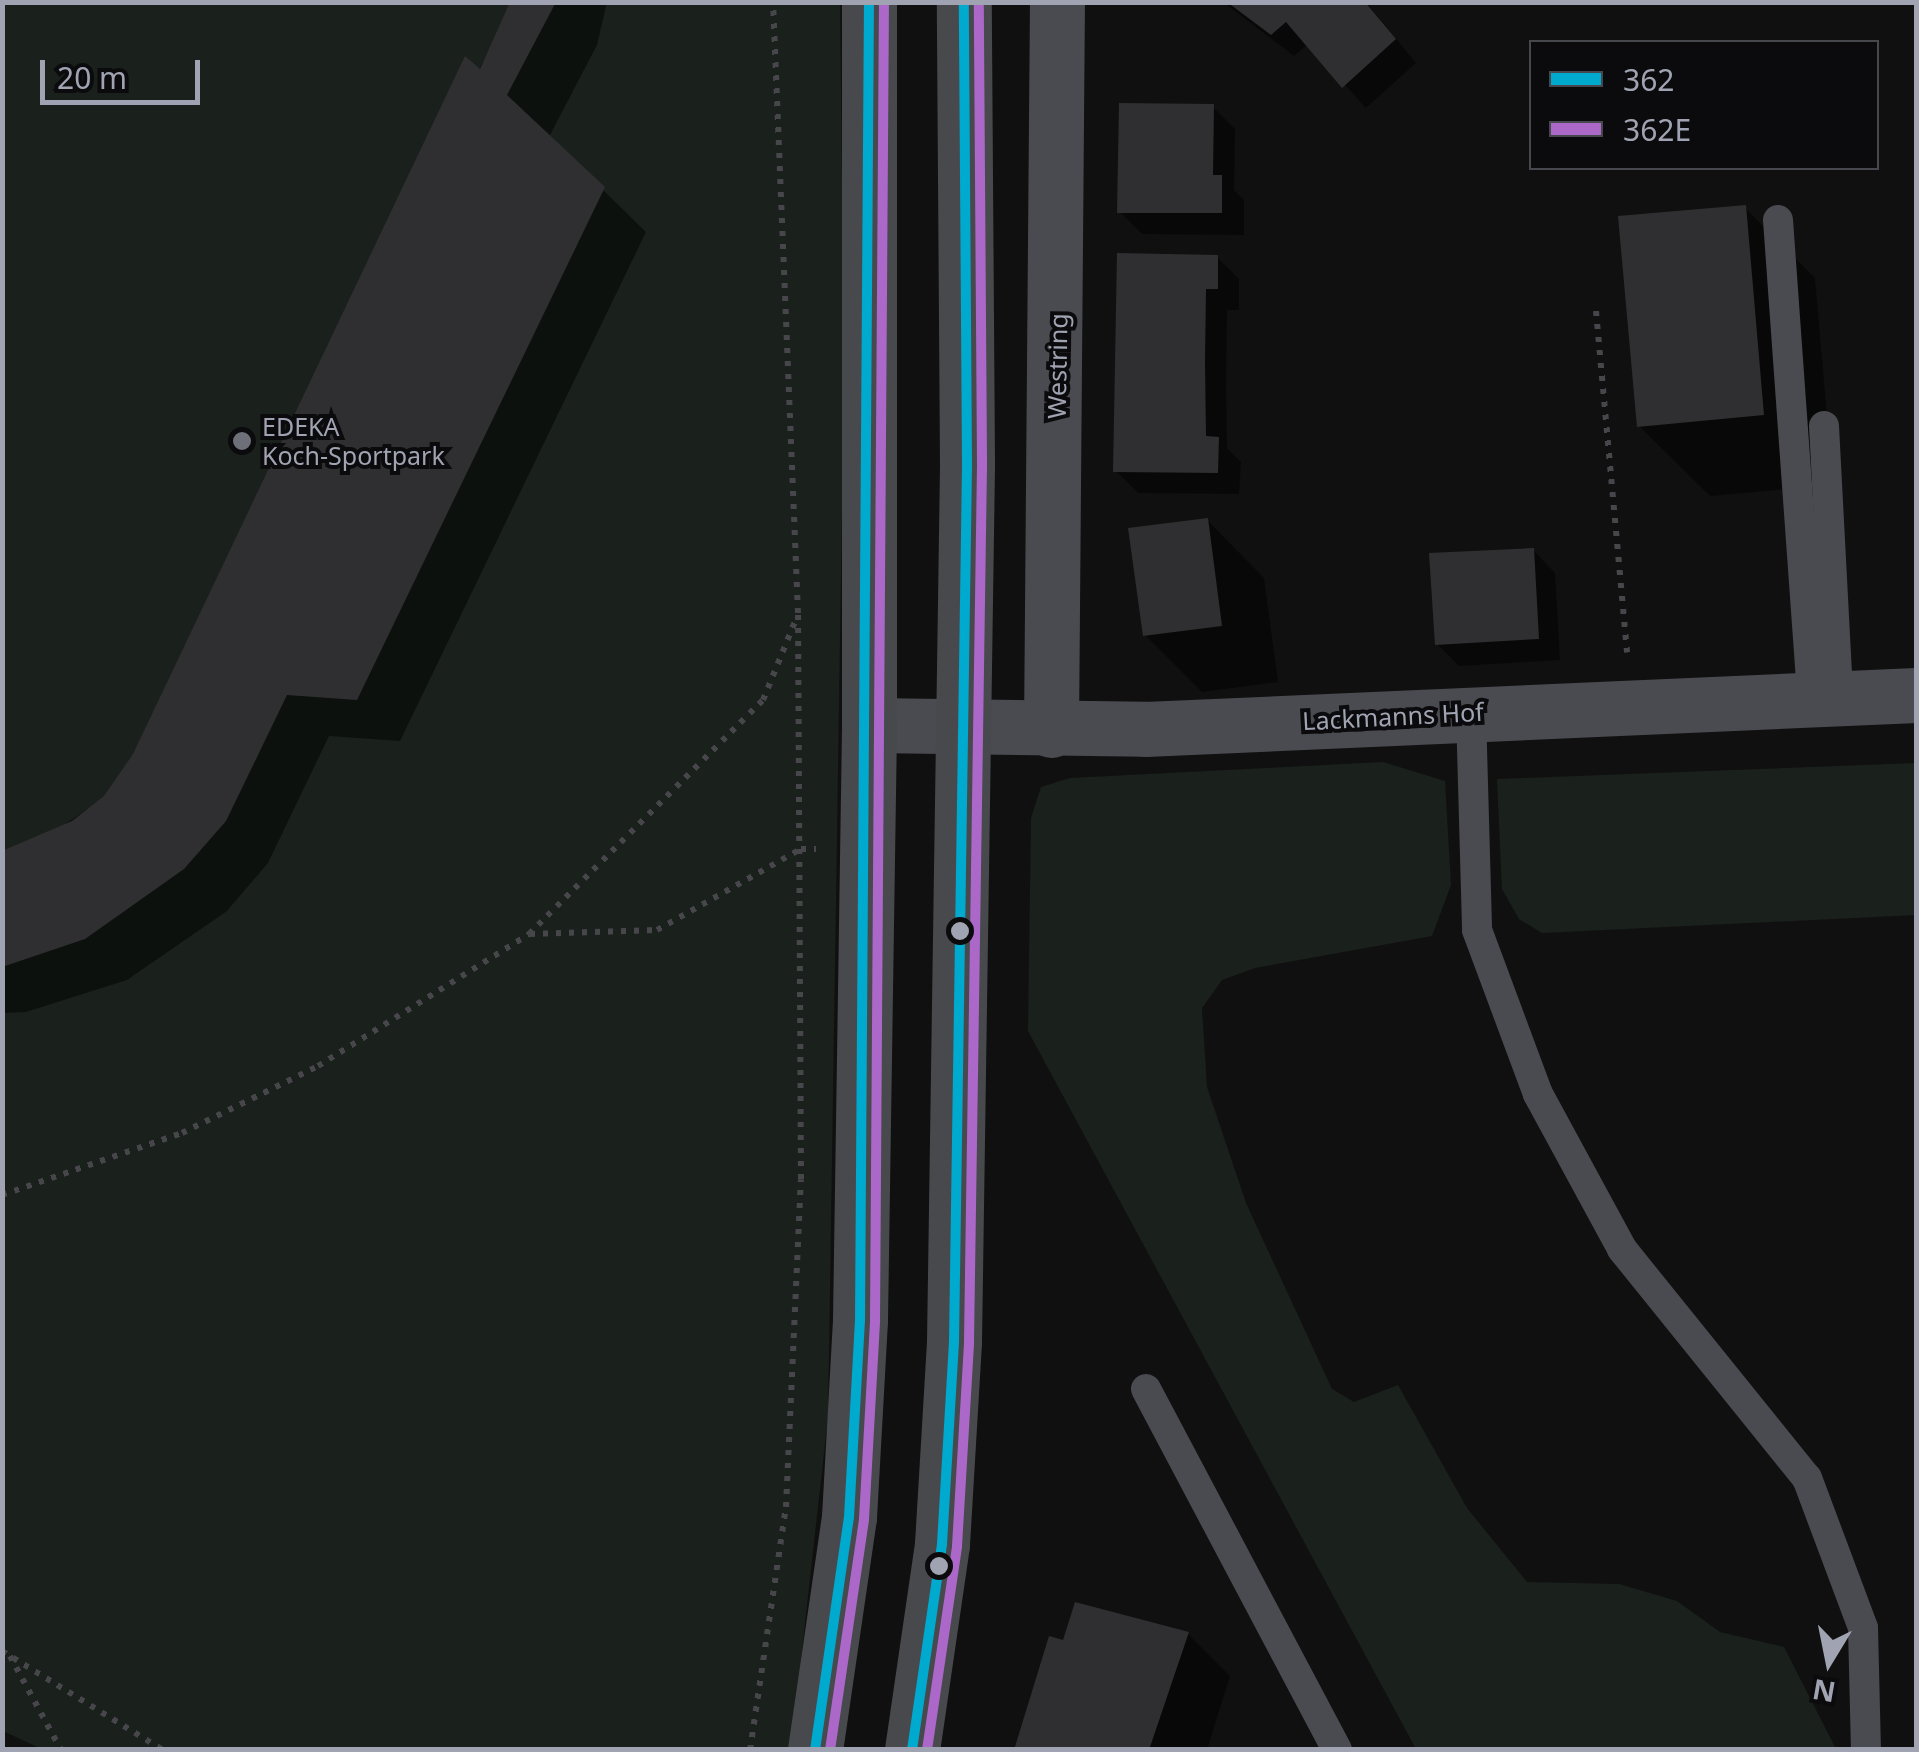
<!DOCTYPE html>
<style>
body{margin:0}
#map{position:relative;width:1919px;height:1752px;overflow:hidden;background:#101010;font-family:"Noto Sans",sans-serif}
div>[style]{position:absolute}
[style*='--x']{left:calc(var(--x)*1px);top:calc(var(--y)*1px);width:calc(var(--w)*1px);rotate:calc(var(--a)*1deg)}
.green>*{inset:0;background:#1a201b}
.shadow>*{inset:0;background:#0007}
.building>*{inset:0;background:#2f2f31}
.path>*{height:6px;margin-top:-3px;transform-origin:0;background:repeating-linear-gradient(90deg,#46464b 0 5px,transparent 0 13px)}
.service>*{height:30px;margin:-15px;padding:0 15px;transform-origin:15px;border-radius:15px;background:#4a4b50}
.minor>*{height:55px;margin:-27.5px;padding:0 27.5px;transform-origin:27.5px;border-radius:27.5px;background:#4a4b50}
.secondary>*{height:55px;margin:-27.5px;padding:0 27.5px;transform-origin:27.5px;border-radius:27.5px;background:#48494d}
.bus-1>*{height:10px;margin:-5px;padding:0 5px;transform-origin:5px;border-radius:5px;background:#00a9ce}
.bus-2>*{height:10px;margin:-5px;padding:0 5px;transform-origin:5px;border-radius:5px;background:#ac68c9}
.dots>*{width:28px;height:28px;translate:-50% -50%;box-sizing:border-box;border:5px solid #0b0a0c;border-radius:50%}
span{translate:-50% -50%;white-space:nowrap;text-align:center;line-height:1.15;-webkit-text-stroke:8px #0b0a0c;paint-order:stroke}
.street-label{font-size:25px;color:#a0a4b2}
.poi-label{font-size:25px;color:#a0a4b2}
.left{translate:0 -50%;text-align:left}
.frame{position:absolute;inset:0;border:5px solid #a0a4b2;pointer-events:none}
.legend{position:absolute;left:1529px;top:40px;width:350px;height:130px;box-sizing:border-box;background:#0b0a0c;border:2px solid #47484e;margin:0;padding:12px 18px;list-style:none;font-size:30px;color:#a0a4b2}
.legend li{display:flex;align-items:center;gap:20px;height:50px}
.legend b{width:50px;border:2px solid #47484e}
.north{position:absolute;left:1779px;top:1612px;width:100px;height:100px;-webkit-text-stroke:8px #0b0a0c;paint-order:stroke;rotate:190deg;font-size:28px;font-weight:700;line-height:40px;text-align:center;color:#a0a4b2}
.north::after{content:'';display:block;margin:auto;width:35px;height:45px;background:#a0a4b2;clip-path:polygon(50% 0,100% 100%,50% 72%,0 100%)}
.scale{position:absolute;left:40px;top:60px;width:160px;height:45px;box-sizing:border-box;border:5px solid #a0a4b2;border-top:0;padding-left:12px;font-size:30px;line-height:35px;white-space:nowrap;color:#a0a4b2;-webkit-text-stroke:8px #0b0a0c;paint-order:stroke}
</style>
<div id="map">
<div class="green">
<div style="clip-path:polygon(2px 3px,840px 3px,844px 376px,828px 1417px,791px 1749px,44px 1750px,3px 1731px)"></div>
<div style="clip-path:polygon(1383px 762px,1445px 781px,1451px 885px,1432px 936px,1255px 968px,1222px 980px,1202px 1008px,1207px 1087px,1246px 1203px,1332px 1389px,1354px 1402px,1398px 1385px,1467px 1508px,1527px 1582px,1619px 1584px,1677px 1601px,1720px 1632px,1784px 1647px,1836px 1749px,1416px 1749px,1028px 1031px,1031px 818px,1041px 787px,1070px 778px)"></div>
<div style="clip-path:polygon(1916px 763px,1916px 915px,1542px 933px,1519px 919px,1502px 889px,1497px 779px)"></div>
</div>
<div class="shadow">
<div style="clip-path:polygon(513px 2px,607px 2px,597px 45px,549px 137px,646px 232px,400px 741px,329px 736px,268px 863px,227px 911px,127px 980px,26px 1012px,2px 1013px,2px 854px,40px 841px,105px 797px,135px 756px)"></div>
<div style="clip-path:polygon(1223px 2px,1366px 2px,1416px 63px,1366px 108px,1308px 44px,1294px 56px)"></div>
<div style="clip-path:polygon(1213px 107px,1235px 129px,1234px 190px,1244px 200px,1244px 235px,1142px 234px,1120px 212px)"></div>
<div style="clip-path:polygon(1745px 208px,1815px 278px,1833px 485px,1710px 496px,1639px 426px)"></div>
<div style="clip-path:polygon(1217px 257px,1239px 279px,1239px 310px,1227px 310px,1226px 386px,1227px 448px,1241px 462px,1239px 494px,1138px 493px,1116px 471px)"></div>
<div style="clip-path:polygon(1207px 520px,1264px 578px,1278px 682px,1202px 692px,1145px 635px)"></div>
<div style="clip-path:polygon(1533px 550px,1555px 573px,1560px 660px,1459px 666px,1437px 644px)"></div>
<div style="clip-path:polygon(1188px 1634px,1230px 1676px,1207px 1750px,1017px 1750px,1064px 1644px)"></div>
</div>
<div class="building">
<div style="clip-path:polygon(510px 2px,556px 2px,507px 95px,605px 187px,357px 700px,287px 695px,226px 821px,184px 869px,85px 939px,2px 967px,2px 851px,72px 821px,104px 796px,133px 754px,465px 56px,480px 69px)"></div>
<div style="clip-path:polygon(1227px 2px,1365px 2px,1396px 39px,1342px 88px,1286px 22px,1271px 35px)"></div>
<div style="clip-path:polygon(1119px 103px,1214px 104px,1213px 175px,1222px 175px,1222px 213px,1117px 213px)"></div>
<div style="clip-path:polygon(1746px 205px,1764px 415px,1637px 427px,1618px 216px)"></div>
<div style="clip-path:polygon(1117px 253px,1218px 255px,1218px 289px,1206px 289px,1205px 362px,1206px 436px,1219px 437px,1218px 473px,1113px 472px)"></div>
<div style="clip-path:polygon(1208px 518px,1222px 626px,1143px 636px,1128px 528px)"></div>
<div style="clip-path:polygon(1534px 548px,1539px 639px,1435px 645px,1429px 553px)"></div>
<div style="clip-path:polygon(1075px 1602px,1189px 1632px,1149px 1750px,1014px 1750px,1049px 1636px,1063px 1640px)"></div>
</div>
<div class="path">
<div style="--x:1596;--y:311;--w:343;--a:84.8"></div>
<div style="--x:530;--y:934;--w:127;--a:-1.8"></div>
<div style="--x:657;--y:930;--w:165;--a:-29.4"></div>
<div style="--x:801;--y:849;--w:15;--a:0"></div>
<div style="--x:2;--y:1195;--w:190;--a:-19"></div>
<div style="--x:182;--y:1133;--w:152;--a:-26.2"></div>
<div style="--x:318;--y:1066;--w:249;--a:-32"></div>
<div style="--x:529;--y:934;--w:331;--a:-45"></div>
<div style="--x:763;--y:700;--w:87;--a:-67.8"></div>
<div style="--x:2;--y:1651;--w:189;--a:31.6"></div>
<div style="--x:10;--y:1656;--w:107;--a:61.5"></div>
<div style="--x:750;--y:1750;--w:246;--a:-81.6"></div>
<div style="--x:786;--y:1507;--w:328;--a:-87.4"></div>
<div style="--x:801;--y:1179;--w:566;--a:-90.3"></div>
<div style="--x:798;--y:613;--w:612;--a:-92.34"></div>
</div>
<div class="service">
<div style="--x:1778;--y:220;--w:479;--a:85.9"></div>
<div style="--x:1824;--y:426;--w:271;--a:87"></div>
<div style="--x:1471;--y:712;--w:218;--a:88.4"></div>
<div style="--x:1477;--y:930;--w:175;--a:69.6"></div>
<div style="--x:1538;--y:1094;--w:176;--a:61.5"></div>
<div style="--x:1622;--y:1249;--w:294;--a:51.1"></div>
<div style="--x:1807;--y:1478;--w:160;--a:69.5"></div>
<div style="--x:1863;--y:1628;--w:122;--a:88.6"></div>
<div style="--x:1146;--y:1389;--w:408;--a:62.1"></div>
</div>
<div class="minor">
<div style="--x:869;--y:725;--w:276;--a:0.8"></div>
<div style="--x:1145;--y:729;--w:772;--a:-2.53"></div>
<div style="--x:1051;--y:730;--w:728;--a:-89.53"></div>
</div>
<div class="secondary">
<div style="--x:815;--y:1750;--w:235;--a:-81.7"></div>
<div style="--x:849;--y:1517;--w:197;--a:-86.8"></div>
<div style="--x:860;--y:1320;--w:595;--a:-89.13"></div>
<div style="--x:869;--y:725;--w:723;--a:-90"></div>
<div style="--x:912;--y:1750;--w:208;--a:-81.7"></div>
<div style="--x:942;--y:1544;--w:202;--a:-86.6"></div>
<div style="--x:954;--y:1342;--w:879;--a:-89.15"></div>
<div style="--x:967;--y:463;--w:461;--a:-90.4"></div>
</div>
<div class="bus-1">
<div style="--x:815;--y:1750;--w:235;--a:-81.7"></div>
<div style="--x:849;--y:1517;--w:197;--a:-86.8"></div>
<div style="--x:860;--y:1320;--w:1318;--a:-89.61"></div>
<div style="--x:912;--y:1750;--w:208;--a:-81.7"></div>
<div style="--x:942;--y:1544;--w:202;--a:-86.6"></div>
<div style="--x:954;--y:1342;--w:879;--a:-89.15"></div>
<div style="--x:967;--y:463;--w:461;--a:-90.4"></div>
</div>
<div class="bus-2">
<div style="--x:830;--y:1750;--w:233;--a:-81.6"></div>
<div style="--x:864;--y:1519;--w:199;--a:-86.8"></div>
<div style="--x:875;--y:1320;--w:1318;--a:-89.61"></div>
<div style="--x:927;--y:1750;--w:206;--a:-81.6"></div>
<div style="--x:957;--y:1546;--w:204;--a:-86.6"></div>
<div style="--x:969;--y:1342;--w:879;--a:-89.15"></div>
<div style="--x:982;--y:463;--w:461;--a:-90.4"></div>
</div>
<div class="dots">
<div style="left:242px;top:441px;background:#6e7079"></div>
<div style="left:960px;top:931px;background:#a0a4b2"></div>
<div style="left:939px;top:1566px;background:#a0a4b2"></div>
</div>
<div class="street-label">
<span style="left:1057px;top:366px;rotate:-89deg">Westring</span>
<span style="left:1393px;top:716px;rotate:-3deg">Lackmanns Hof</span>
</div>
<div class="poi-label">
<span class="left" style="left:262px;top:441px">EDEKA<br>Koch-Sportpark</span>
</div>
<div class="frame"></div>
<ul class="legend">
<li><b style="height:12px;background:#00a9ce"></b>362</li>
<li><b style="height:12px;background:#ac68c9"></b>362E</li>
</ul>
<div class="north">N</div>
<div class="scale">20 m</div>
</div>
